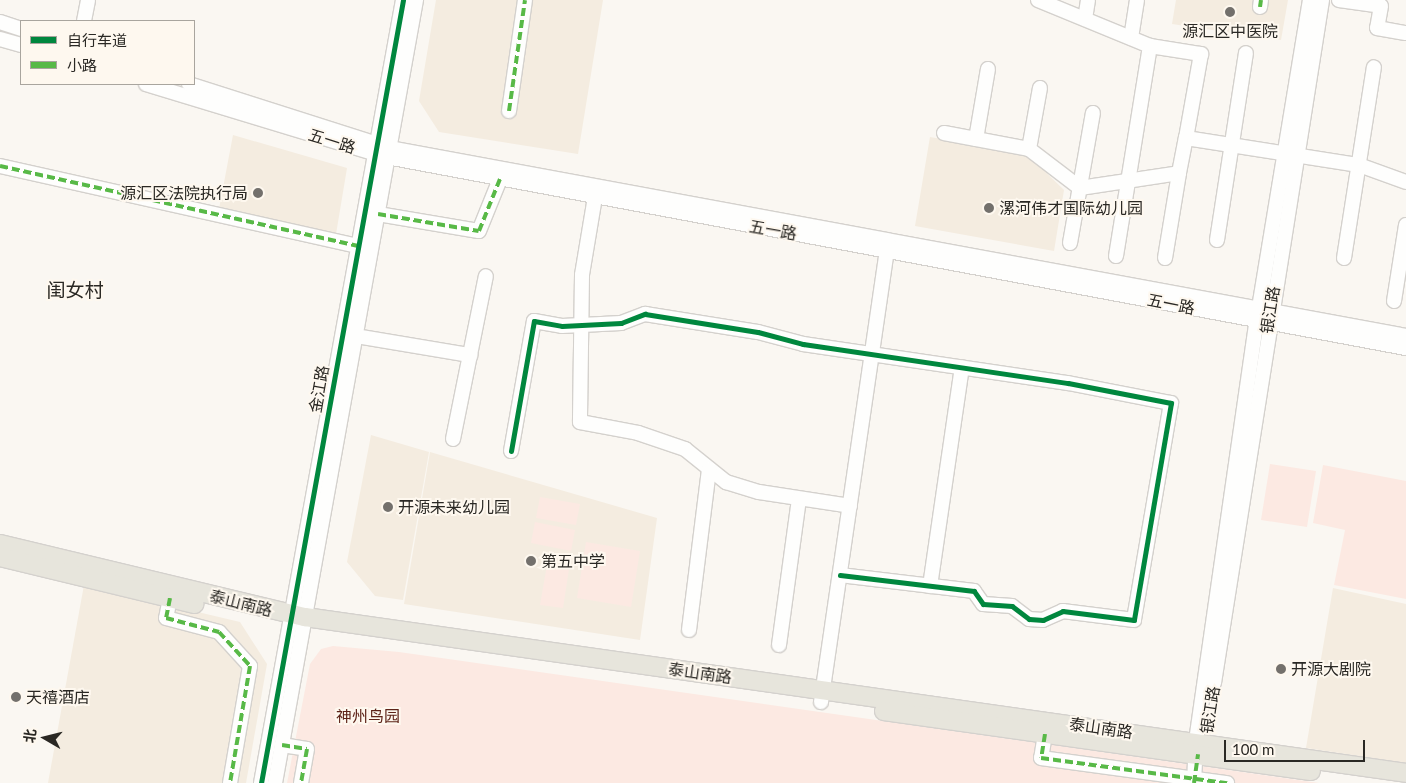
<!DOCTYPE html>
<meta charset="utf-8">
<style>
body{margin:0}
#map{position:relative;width:1406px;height:783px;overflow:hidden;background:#faf7f2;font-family:Lato,"Noto Sans SC",sans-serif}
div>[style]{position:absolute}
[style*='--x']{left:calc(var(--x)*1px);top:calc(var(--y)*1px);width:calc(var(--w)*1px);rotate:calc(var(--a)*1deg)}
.built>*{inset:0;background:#f4ece0}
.green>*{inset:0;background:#fce9e2}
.roads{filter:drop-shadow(1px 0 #d4d1cd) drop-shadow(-1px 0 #d4d1cd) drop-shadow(0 1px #d4d1cd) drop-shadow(0 -1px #d4d1cd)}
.minor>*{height:14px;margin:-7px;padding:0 7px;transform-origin:7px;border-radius:7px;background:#fefefd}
.major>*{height:18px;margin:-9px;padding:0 9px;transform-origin:9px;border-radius:9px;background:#e7e5dc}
.quiet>*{height:4px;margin-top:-2px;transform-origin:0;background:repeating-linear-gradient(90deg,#58b947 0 8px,transparent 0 12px)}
.cycleway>*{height:5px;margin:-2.5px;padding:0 2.5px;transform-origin:2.5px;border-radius:2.5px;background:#00873e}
.dots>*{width:14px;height:14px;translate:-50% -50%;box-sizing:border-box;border:2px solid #fef8ef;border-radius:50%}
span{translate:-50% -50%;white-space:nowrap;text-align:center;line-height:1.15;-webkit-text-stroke:4px #fef8ef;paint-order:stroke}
.poi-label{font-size:16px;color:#2a2824}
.right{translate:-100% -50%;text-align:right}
.left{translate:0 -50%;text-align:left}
.street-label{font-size:16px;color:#2a2824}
.park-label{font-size:16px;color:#5d2318}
.quarter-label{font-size:19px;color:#2a2824}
.legend{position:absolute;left:20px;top:20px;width:175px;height:65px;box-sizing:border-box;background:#fef8ef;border:1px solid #a9a59e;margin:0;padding:6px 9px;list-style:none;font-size:15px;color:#2a2824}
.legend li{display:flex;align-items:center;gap:10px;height:25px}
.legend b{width:25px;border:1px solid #a9a59e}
.north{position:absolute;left:20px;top:713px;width:50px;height:50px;-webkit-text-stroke:4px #fef8ef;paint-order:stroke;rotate:278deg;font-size:14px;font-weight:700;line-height:20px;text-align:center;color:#2a2824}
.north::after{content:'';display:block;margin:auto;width:18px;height:22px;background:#2a2824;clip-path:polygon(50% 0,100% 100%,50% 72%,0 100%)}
.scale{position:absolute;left:1224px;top:740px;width:141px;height:22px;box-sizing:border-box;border:2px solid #2a2824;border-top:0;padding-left:6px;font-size:15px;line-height:18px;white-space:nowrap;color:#2a2824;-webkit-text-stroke:4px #fef8ef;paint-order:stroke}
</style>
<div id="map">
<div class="built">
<div style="clip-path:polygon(436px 0,603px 0,578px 154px,439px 132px,419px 101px)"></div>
<div style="clip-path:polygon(1176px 0,1288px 0,1281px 40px,1172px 24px)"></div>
<div style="clip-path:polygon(233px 135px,347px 168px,336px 234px,219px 209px)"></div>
<div style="clip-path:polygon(930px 137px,1027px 154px,1064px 190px,1054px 251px,915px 226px)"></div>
<div style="clip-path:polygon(371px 435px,429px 452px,403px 600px,375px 596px,347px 562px)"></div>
<div style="clip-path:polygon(430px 452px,657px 518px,640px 640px,404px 604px)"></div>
<div style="clip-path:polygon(84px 585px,240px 622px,267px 664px,246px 783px,48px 783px)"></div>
<div style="clip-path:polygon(1333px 588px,1406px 604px,1406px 763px,1306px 748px)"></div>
</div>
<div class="green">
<div style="clip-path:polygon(1270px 464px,1316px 471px,1307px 527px,1261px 520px)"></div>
<div style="clip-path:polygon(1323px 465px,1406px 481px,1406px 599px,1334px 585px,1345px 530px,1313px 523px)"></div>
<div style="clip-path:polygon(540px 497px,580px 504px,576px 525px,536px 518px)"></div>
<div style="clip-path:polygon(535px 522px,575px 530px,571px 551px,531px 543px)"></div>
<div style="clip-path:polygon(586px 542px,640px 551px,631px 607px,577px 598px)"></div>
<div style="clip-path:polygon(547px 565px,569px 569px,563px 608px,540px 605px)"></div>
<div style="clip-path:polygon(333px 646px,399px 652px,1319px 783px,287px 783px,310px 664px,321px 649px)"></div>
</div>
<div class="roads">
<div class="minor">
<div style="--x:1038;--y:0;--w:121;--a:22.3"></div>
<div style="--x:1150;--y:46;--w:52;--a:8.9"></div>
<div style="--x:1201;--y:54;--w:85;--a:100.1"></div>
<div style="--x:1339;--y:0;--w:42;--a:8.1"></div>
<div style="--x:1381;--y:6;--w:22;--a:100"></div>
<div style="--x:1377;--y:28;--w:29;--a:10"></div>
<div style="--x:1260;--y:7;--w:7;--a:-82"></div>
<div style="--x:1085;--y:19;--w:19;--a:-81"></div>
<div style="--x:84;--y:21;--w:21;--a:-79"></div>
<div style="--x:0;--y:22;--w:22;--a:18"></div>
<div style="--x:1131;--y:38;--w:38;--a:-81"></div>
<div style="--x:0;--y:39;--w:22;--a:16"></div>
<div style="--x:146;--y:84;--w:252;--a:16.9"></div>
<div style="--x:387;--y:157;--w:1037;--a:10.62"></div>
<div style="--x:189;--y:84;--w:210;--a:17.7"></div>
<div style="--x:389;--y:148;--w:1034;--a:10.47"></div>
<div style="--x:509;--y:111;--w:112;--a:-81.8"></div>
<div style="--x:944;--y:133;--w:86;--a:10.7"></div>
<div style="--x:1029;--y:149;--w:64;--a:37.4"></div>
<div style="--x:1080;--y:188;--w:100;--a:-8.6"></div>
<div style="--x:1179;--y:173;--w:36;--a:-79"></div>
<div style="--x:1186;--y:138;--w:175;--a:8.9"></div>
<div style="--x:1359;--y:165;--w:50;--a:19.9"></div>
<div style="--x:976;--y:139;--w:71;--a:-80.3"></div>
<div style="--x:1029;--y:149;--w:62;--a:-79.8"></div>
<div style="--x:0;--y:166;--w:367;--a:12.6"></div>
<div style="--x:595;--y:197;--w:79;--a:99.5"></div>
<div style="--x:582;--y:275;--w:147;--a:90.8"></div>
<div style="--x:580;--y:422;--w:59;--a:10.7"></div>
<div style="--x:638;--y:433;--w:50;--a:18.8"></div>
<div style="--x:685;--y:449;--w:53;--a:38.8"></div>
<div style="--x:726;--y:482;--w:34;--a:17"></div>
<div style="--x:759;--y:492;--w:92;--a:8.7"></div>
<div style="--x:378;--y:214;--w:102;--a:9.6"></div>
<div style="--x:479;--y:231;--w:56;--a:-68"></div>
<div style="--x:1217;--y:240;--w:189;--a:-81.2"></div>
<div style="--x:1070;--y:243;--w:132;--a:-80"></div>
<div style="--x:1116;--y:256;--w:213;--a:-80.8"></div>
<div style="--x:1165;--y:258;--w:86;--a:-80.6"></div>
<div style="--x:1344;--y:258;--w:193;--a:-81.1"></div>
<div style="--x:1394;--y:301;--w:77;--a:-81"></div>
<div style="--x:356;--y:336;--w:116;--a:9.5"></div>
<div style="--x:453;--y:439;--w:166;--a:-78.6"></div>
<div style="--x:511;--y:451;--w:132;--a:-80"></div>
<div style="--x:534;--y:321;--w:28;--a:10"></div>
<div style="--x:562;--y:326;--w:59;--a:-2.9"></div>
<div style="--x:621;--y:323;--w:26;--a:-21"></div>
<div style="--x:645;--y:314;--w:114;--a:9.1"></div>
<div style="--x:758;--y:332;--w:47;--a:14.9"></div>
<div style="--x:803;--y:344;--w:268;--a:8.4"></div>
<div style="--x:1068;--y:383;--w:105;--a:11"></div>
<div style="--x:1171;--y:403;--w:220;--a:99.7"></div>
<div style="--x:1134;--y:620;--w:72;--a:-172.8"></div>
<div style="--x:1063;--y:611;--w:22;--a:156"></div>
<div style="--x:1043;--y:620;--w:14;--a:-176"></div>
<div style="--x:1029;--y:619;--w:21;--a:-143"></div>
<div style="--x:1012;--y:606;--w:29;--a:-176"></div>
<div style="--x:983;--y:604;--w:16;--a:-125"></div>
<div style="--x:974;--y:591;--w:135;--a:-173.2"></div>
<div style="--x:930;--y:586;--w:221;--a:-81.7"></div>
<div style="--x:170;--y:598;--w:20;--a:101"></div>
<div style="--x:166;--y:618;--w:55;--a:14.8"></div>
<div style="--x:219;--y:632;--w:46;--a:47.6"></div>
<div style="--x:250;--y:666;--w:119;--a:99.7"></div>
<div style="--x:689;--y:630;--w:162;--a:-82.9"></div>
<div style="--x:779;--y:645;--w:147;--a:-82.2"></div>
<div style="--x:1214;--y:683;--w:691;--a:-81.01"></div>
<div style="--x:821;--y:702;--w:464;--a:-81.7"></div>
<div style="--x:1045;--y:734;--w:24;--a:99"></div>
<div style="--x:1041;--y:758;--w:188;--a:7.7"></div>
<div style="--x:282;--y:745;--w:25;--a:9"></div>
<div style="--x:307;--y:749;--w:35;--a:100"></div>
<div style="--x:261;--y:783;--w:796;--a:-79.72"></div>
<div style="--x:275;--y:783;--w:796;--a:-79.79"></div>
<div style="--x:1194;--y:783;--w:42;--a:-87.3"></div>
<div style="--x:1196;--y:741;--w:425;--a:-81.8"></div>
<div style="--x:1257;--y:320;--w:324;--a:-80.6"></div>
</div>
<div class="major">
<div style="--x:0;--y:544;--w:314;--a:13.5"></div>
<div style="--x:305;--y:617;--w:1112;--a:8.06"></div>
<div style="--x:0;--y:557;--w:200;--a:13.6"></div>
<div style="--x:884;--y:711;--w:431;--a:8"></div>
</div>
</div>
<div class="quiet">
<div style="--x:1260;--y:7;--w:7;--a:-82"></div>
<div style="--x:509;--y:111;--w:112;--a:-81.8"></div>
<div style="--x:0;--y:166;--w:367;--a:12.6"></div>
<div style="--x:378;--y:214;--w:102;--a:9.6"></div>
<div style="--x:479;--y:231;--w:56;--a:-68"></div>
<div style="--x:170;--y:598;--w:20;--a:101"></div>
<div style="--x:166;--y:618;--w:55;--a:14.8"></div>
<div style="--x:219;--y:632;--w:46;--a:47.6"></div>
<div style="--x:250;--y:666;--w:119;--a:99.7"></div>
<div style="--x:1045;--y:734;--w:24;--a:99"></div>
<div style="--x:1041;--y:758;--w:188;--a:7.7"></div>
<div style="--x:282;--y:745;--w:25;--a:9"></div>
<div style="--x:307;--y:749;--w:35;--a:100"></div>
<div style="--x:1194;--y:783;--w:29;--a:-82"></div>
</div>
<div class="cycleway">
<div style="--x:511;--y:451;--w:132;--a:-80"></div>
<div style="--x:534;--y:321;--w:28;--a:10"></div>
<div style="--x:562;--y:326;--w:59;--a:-2.9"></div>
<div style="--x:621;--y:323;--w:26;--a:-21"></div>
<div style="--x:645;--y:314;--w:114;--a:9.1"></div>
<div style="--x:758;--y:332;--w:47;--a:14.9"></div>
<div style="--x:803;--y:344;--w:268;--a:8.4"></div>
<div style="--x:1068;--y:383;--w:105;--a:11"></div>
<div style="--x:1171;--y:403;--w:220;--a:99.7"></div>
<div style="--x:1134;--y:620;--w:72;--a:-172.8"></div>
<div style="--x:1063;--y:611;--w:22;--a:156"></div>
<div style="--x:1043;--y:620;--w:14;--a:-176"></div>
<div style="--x:1029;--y:619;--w:21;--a:-143"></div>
<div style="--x:1012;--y:606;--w:29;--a:-176"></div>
<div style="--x:983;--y:604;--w:16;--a:-125"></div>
<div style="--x:974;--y:591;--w:135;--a:-173.2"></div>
<div style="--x:261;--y:783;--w:796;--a:-79.72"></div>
</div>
<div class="dots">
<div style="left:1230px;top:12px;background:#73706c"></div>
<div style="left:258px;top:193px;background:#73706c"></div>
<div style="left:989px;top:208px;background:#73706c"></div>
<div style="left:388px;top:507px;background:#73706c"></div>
<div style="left:531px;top:561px;background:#73706c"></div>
<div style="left:1281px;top:669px;background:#73706c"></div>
<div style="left:16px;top:697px;background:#73706c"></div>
</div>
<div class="poi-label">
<span style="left:1230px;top:31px">源汇区中医院</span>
<span class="right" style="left:248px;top:193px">源汇区法院执行局</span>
<span class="left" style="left:999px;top:208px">漯河伟才国际幼儿园</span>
<span class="left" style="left:398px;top:507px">开源未来幼儿园</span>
<span class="left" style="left:541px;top:561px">第五中学</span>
<span class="left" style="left:1291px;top:669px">开源大剧院</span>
<span class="left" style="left:26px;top:697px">天禧酒店</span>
</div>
<div class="street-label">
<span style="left:332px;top:141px;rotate:17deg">五一路</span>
<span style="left:773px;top:230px;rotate:10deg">五一路</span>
<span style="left:1171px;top:304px;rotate:11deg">五一路</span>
<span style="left:1270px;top:310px;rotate:-81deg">银江路</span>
<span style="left:319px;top:389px;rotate:-80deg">金江路</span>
<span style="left:241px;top:603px;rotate:14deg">泰山南路</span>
<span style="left:700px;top:673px;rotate:8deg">泰山南路</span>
<span style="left:1210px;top:710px;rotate:-81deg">银江路</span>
<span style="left:1101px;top:728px;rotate:8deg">泰山南路</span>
</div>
<div class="park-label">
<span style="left:368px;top:716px">神州鸟园</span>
</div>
<div class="quarter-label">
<span style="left:75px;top:290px">闺女村</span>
</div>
<ul class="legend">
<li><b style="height:6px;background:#00873e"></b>自行车道</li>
<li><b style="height:6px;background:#58b947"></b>小路</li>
</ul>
<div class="north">北</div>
<div class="scale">100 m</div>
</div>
